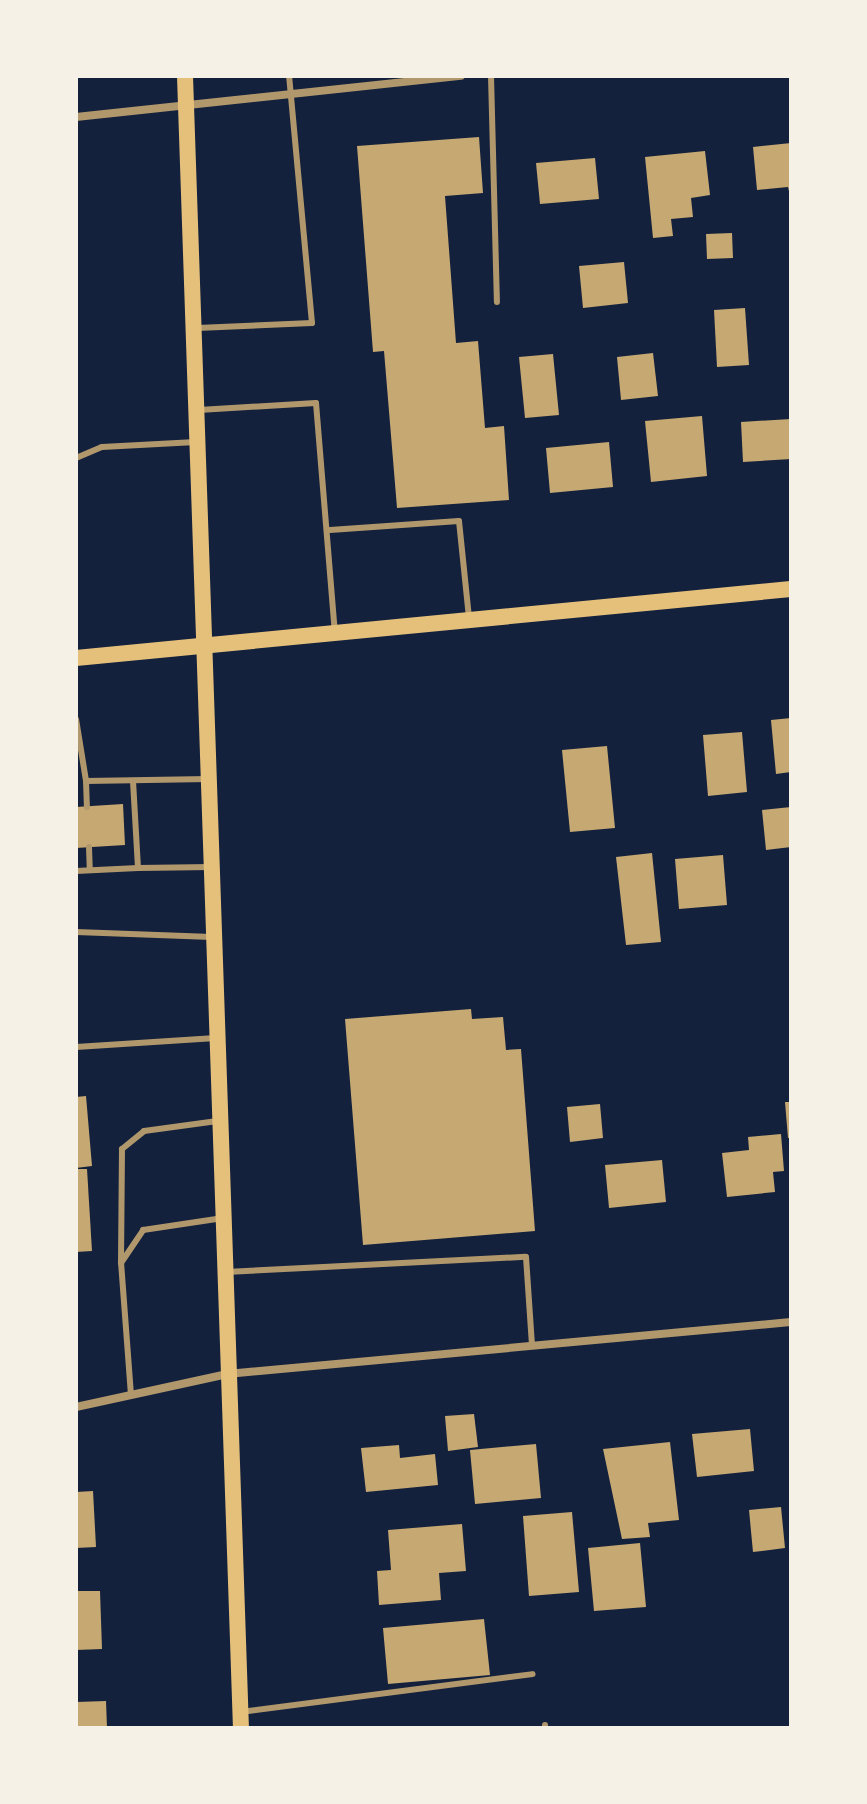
<!DOCTYPE html>
<style>
body{margin:0}
#map{position:relative;width:867px;height:1804px;overflow:hidden;background:#14213d;font-family:Merriweather,serif}
div>[style]{position:absolute}
[style*='--x']{left:calc(var(--x)*1px);top:calc(var(--y)*1px);width:calc(var(--w)*1px);rotate:calc(var(--a)*1deg)}
.building>*{inset:0;background:#c6a872}
.service>*{height:6px;margin:-3px;padding:0 3px;transform-origin:3px;border-radius:3px;background:#b1986c}
.minor>*{height:8px;margin:-4px;padding:0 4px;transform-origin:4px;border-radius:4px;background:#b1986c}
.secondary>*{height:16px;margin:-8px;padding:0 8px;transform-origin:8px;border-radius:8px;background:#e5c07b}
span{translate:-50% -50%;white-space:nowrap;text-align:center;line-height:1.15;-webkit-text-stroke:8px #f6f1e7;paint-order:stroke}
.frame{position:absolute;inset:0;border:78px solid #f6f1e7;pointer-events:none}
</style>
<div id="map">
<div class="building">
<div style="clip-path:polygon(479px 137px,483px 193px,445px 196px,456px 343px,478px 341px,485px 428px,504px 426px,509px 500px,397px 508px,384px 351px,373px 352px,357px 146px)"></div>
<div style="clip-path:polygon(791px 143px,791px 200px,788px 187px,757px 190px,753px 147px)"></div>
<div style="clip-path:polygon(705px 151px,710px 195px,691px 198px,693px 217px,671px 219px,673px 236px,653px 238px,645px 157px)"></div>
<div style="clip-path:polygon(595px 158px,599px 199px,540px 204px,536px 163px)"></div>
<div style="clip-path:polygon(732px 233px,733px 258px,707px 259px,706px 234px)"></div>
<div style="clip-path:polygon(624px 262px,628px 303px,583px 308px,579px 266px)"></div>
<div style="clip-path:polygon(745px 308px,749px 365px,717px 367px,714px 310px)"></div>
<div style="clip-path:polygon(653px 353px,658px 396px,621px 400px,617px 357px)"></div>
<div style="clip-path:polygon(553px 354px,559px 415px,525px 418px,519px 357px)"></div>
<div style="clip-path:polygon(702px 416px,707px 476px,651px 482px,645px 421px)"></div>
<div style="clip-path:polygon(791px 419px,791px 459px,743px 462px,741px 422px)"></div>
<div style="clip-path:polygon(609px 442px,613px 487px,550px 493px,546px 448px)"></div>
<div style="clip-path:polygon(791px 718px,791px 772px,776px 774px,771px 720px)"></div>
<div style="clip-path:polygon(742px 732px,747px 792px,708px 796px,703px 735px)"></div>
<div style="clip-path:polygon(607px 746px,615px 828px,570px 832px,562px 750px)"></div>
<div style="clip-path:polygon(123px 804px,125px 845px,76px 848px,76px 807px)"></div>
<div style="clip-path:polygon(791px 807px,791px 847px,766px 850px,762px 810px)"></div>
<div style="clip-path:polygon(652px 853px,661px 942px,626px 945px,616px 857px)"></div>
<div style="clip-path:polygon(723px 855px,727px 905px,679px 909px,675px 859px)"></div>
<div style="clip-path:polygon(471px 1009px,472px 1019px,503px 1017px,506px 1050px,521px 1049px,535px 1231px,363px 1245px,345px 1019px)"></div>
<div style="clip-path:polygon(86px 1096px,92px 1166px,76px 1168px,76px 1097px)"></div>
<div style="clip-path:polygon(785px 1102px,791px 1102px,791px 1138px,788px 1138px)"></div>
<div style="clip-path:polygon(600px 1104px,603px 1138px,570px 1142px,567px 1107px)"></div>
<div style="clip-path:polygon(781px 1134px,784px 1171px,773px 1172px,775px 1192px,727px 1197px,722px 1153px,749px 1150px,748px 1137px)"></div>
<div style="clip-path:polygon(662px 1160px,666px 1202px,609px 1208px,605px 1165px)"></div>
<div style="clip-path:polygon(76px 1169px,87px 1169px,92px 1251px,76px 1252px)"></div>
<div style="clip-path:polygon(474px 1414px,478px 1447px,448px 1451px,445px 1416px)"></div>
<div style="clip-path:polygon(750px 1429px,754px 1471px,697px 1477px,692px 1434px)"></div>
<div style="clip-path:polygon(670px 1442px,679px 1520px,648px 1523px,650px 1537px,622px 1539px,603px 1449px)"></div>
<div style="clip-path:polygon(536px 1444px,541px 1498px,475px 1504px,470px 1450px)"></div>
<div style="clip-path:polygon(399px 1445px,400px 1458px,435px 1454px,438px 1485px,366px 1492px,361px 1448px)"></div>
<div style="clip-path:polygon(93px 1491px,96px 1547px,76px 1548px,76px 1492px)"></div>
<div style="clip-path:polygon(781px 1507px,785px 1548px,753px 1552px,749px 1510px)"></div>
<div style="clip-path:polygon(572px 1512px,579px 1592px,529px 1596px,523px 1516px)"></div>
<div style="clip-path:polygon(462px 1524px,466px 1571px,439px 1573px,441px 1600px,379px 1605px,377px 1571px,391px 1570px,388px 1530px)"></div>
<div style="clip-path:polygon(640px 1543px,646px 1607px,594px 1611px,588px 1548px)"></div>
<div style="clip-path:polygon(76px 1591px,100px 1591px,102px 1649px,76px 1650px)"></div>
<div style="clip-path:polygon(484px 1619px,490px 1675px,388px 1684px,383px 1628px)"></div>
<div style="clip-path:polygon(106px 1701px,107px 1728px,76px 1728px,76px 1702px)"></div>
</div>
<div class="service">
<div style="--x:491;--y:76;--w:226;--a:88.5"></div>
<div style="--x:197;--y:328;--w:115;--a:-2.5"></div>
<div style="--x:312;--y:323;--w:248;--a:-95.3"></div>
<div style="--x:199;--y:410;--w:117;--a:-3.4"></div>
<div style="--x:316;--y:403;--w:231;--a:85.3"></div>
<div style="--x:76;--y:458;--w:28;--a:-23"></div>
<div style="--x:102;--y:447;--w:94;--a:-3"></div>
<div style="--x:330;--y:530;--w:129;--a:-4"></div>
<div style="--x:459;--y:521;--w:97;--a:84.1"></div>
<div style="--x:76;--y:719;--w:63;--a:80.8"></div>
<div style="--x:86;--y:781;--w:122;--a:-0.9"></div>
<div style="--x:86;--y:781;--w:26;--a:88"></div>
<div style="--x:133;--y:781;--w:87;--a:86.7"></div>
<div style="--x:138;--y:868;--w:73;--a:-0.8"></div>
<div style="--x:89;--y:847;--w:23;--a:88"></div>
<div style="--x:76;--y:871;--w:62;--a:-2.8"></div>
<div style="--x:76;--y:932;--w:136;--a:2.1"></div>
<div style="--x:76;--y:1047;--w:140;--a:-3.7"></div>
<div style="--x:121;--y:1263;--w:114;--a:-89.5"></div>
<div style="--x:122;--y:1149;--w:28;--a:-39"></div>
<div style="--x:144;--y:1131;--w:74;--a:-7.8"></div>
<div style="--x:226;--y:1272;--w:300;--a:-2.9"></div>
<div style="--x:526;--y:1257;--w:89;--a:86.1"></div>
<div style="--x:131;--y:1395;--w:132;--a:-94.3"></div>
<div style="--x:121;--y:1263;--w:40;--a:-56"></div>
<div style="--x:143;--y:1230;--w:81;--a:-8.5"></div>
<div style="--x:241;--y:1712;--w:294;--a:-7.4"></div>
<div style="--x:545;--y:1725;--w:3;--a:90"></div>
</div>
<div class="minor">
<div style="--x:76;--y:117;--w:387;--a:-6.1"></div>
<div style="--x:76;--y:1407;--w:155;--a:-12.3"></div>
<div style="--x:227;--y:1374;--w:566;--a:-5.27"></div>
</div>
<div class="secondary">
<div style="--x:185;--y:76;--w:1653;--a:88.06"></div>
<div style="--x:76;--y:658;--w:718;--a:-5.51"></div>
</div>
<div class="frame"></div>
</div>
